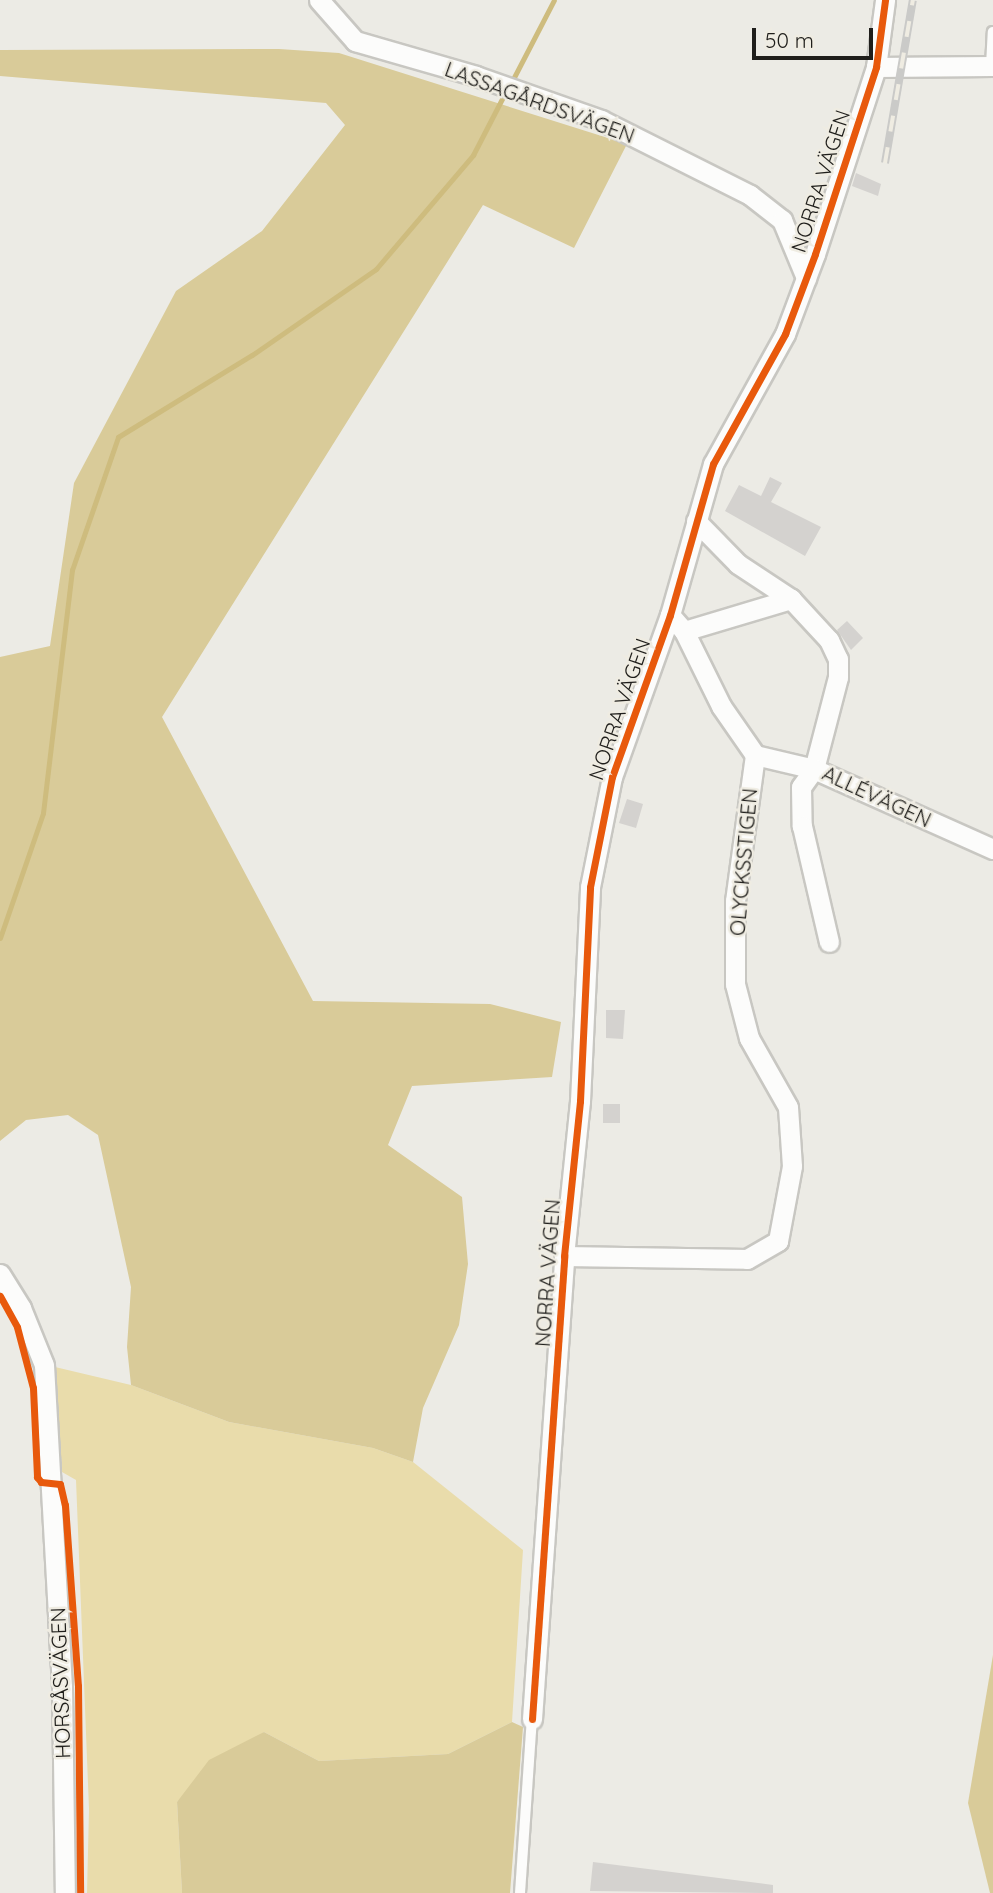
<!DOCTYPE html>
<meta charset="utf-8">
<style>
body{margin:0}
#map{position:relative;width:993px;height:1893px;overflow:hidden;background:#ecebe5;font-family:Quicksand,sans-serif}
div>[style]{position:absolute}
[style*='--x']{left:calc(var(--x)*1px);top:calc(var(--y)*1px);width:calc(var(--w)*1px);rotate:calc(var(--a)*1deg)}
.green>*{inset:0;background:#e9dcab}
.forest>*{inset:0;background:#d9cb99}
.stream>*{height:5px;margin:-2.5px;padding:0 2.5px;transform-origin:2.5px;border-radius:2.5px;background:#cebc7e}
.building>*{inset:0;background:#d4d2cf}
.roads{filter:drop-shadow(2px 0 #c8c7c2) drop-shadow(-2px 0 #c8c7c2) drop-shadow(0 2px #c8c7c2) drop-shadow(0 -2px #c8c7c2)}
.lane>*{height:10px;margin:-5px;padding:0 5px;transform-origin:5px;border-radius:5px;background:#fcfcfb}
.street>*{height:19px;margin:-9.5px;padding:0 9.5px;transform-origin:9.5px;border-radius:9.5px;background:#fcfcfb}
.rail>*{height:8px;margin-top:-4px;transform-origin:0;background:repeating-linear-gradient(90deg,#efece2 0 16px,#cacac8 0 32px);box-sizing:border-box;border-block:2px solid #cacac8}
.cycleway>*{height:7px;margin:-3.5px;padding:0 3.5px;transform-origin:3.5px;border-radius:3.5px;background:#e8590c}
span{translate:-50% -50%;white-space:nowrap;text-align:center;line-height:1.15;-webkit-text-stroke:5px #efece2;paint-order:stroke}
.street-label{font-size:21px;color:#1f1e1b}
.scale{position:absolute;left:752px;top:28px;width:121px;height:32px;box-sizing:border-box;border:4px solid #1f1e1b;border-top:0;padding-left:9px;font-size:21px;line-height:24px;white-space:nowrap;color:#1f1e1b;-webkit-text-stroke:5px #efece2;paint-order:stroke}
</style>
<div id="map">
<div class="green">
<div style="clip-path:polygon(55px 1367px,131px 1385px,229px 1422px,373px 1448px,413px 1462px,523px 1550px,512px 1722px,448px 1754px,319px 1761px,264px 1732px,177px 1802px,182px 1893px,87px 1893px,89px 1809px,76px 1480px,62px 1472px)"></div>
</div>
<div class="forest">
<div style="clip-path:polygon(279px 49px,339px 53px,627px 144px,574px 248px,483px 205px,162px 717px,313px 1001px,490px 1004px,561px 1022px,552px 1077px,412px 1086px,388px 1145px,462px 1197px,468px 1264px,459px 1325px,423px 1408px,413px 1462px,373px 1448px,229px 1422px,131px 1385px,127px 1347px,131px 1287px,98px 1135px,68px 1115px,26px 1120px,0 1141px,0 657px,50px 646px,74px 483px,176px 291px,262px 231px,345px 125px,326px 103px,0 76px,0 50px)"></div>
<div style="clip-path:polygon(993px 1655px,993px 1893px,990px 1893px,968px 1803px)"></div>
<div style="clip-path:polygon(512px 1722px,523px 1727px,510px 1893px,182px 1893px,177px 1802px,209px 1760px,264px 1732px,319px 1761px,448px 1754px)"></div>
</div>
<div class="stream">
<div style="--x:511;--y:83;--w:93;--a:-62.6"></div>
<div style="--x:0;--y:938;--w:132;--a:-71"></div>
<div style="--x:43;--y:813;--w:245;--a:-83.2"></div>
<div style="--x:72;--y:570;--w:141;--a:-70.9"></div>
<div style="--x:118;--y:437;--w:157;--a:-31.5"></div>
<div style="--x:252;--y:355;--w:151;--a:-34.7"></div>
<div style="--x:376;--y:269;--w:150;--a:-49.6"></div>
<div style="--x:473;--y:155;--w:72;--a:-62.7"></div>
</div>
<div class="building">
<div style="clip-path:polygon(856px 173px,881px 184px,878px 196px,852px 186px)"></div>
<div style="clip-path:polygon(770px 477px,782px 483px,771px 502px,821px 527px,805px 556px,725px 511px,739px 485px,761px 496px)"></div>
<div style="clip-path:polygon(847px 621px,863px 638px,851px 650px,837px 630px)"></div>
<div style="clip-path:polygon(627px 799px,643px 804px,636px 828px,619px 823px)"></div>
<div style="clip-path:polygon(606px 1010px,625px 1010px,623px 1039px,606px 1038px)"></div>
<div style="clip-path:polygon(603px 1104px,620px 1104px,620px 1123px,603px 1123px)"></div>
<div style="clip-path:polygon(593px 1862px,773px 1885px,773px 1893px,590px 1891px)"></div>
</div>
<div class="roads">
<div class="lane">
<div style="--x:991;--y:66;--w:34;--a:-87"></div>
<div style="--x:520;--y:1893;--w:174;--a:-86.1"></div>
</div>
<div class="street">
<div style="--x:319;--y:0;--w:55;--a:48.7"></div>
<div style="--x:355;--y:41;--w:126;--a:16.1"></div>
<div style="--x:476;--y:76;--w:133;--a:19.4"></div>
<div style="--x:601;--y:120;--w:167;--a:26.7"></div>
<div style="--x:750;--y:195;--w:41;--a:38"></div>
<div style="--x:782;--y:220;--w:63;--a:67.5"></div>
<div style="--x:876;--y:67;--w:117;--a:-0.5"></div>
<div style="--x:696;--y:521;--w:60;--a:45.7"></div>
<div style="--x:738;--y:564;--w:64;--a:33.4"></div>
<div style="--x:791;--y:599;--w:56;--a:47.2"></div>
<div style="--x:829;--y:640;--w:21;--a:65"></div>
<div style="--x:838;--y:659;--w:18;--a:90"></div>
<div style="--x:838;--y:677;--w:95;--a:104.6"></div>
<div style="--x:814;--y:769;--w:196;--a:24.1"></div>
<div style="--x:670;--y:615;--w:21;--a:49"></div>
<div style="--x:684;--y:631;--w:84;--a:63.7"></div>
<div style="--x:721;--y:706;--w:60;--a:55.2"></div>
<div style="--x:755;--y:755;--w:61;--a:13.3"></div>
<div style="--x:684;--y:631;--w:112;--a:-16.7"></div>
<div style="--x:814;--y:769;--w:22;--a:126"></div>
<div style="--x:801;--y:787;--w:39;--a:89"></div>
<div style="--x:802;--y:826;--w:119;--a:76.9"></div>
<div style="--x:564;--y:1256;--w:183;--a:0.9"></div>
<div style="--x:747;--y:1259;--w:36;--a:-30"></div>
<div style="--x:778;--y:1241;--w:76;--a:-79.4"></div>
<div style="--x:792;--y:1166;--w:59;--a:-93.9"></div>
<div style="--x:788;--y:1107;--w:79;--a:-119.5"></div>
<div style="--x:749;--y:1038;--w:56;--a:-104.5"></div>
<div style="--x:735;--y:984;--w:83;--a:-90"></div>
<div style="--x:735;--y:901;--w:147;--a:-82.2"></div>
<div style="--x:0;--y:1274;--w:40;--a:58"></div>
<div style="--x:21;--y:1308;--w:61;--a:68"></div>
<div style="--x:44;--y:1365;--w:323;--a:86.8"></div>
<div style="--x:62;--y:1687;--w:206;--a:89.2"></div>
<div style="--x:532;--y:1719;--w:464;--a:-86"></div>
<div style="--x:564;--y:1256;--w:156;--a:-84.1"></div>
<div style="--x:580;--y:1101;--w:214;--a:-87.3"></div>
<div style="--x:590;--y:887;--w:112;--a:-78.7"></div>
<div style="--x:612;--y:777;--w:172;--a:-70.3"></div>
<div style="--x:670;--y:615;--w:157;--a:-74.1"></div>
<div style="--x:713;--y:464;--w:149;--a:-61"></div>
<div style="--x:785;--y:334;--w:85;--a:-69.4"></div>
<div style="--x:815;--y:254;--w:197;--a:-71.9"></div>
<div style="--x:876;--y:67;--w:68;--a:-82.3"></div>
</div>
</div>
<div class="rail">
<div style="--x:885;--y:163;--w:165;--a:-80.3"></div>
</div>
<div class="cycleway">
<div style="--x:0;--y:1296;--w:35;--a:61"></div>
<div style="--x:17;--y:1327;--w:63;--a:75.3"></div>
<div style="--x:33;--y:1388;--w:89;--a:87.4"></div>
<div style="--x:37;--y:1477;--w:6;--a:51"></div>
<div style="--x:41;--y:1482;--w:19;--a:6"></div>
<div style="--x:60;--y:1484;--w:22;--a:77"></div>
<div style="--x:65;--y:1505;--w:181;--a:85.9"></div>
<div style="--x:78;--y:1686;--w:207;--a:89.4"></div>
<div style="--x:532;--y:1719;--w:464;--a:-86"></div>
<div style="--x:564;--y:1256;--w:156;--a:-84.1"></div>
<div style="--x:580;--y:1101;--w:214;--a:-87.3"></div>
<div style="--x:590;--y:887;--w:112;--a:-78.7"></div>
<div style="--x:612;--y:777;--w:172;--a:-70.3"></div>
<div style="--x:670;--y:615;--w:157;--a:-74.1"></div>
<div style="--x:713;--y:464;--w:149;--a:-61"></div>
<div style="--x:785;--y:334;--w:85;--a:-69.4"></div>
<div style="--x:815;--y:254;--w:197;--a:-71.9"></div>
<div style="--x:876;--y:67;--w:68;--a:-82.3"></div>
</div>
<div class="street-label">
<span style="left:540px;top:102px;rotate:20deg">LASSAGÅRDSVÄGEN</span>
<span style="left:820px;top:181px;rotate:-72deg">NORRA VÄGEN</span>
<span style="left:619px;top:709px;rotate:-71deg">NORRA VÄGEN</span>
<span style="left:877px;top:796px;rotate:25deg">ALLÉVÄGEN</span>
<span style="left:743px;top:862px;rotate:-85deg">OLYCKSSTIGEN</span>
<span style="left:547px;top:1273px;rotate:-86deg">NORRA VÄGEN</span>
<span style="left:60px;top:1683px;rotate:-92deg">HORSÅSVÄGEN</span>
</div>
<div class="scale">50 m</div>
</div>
